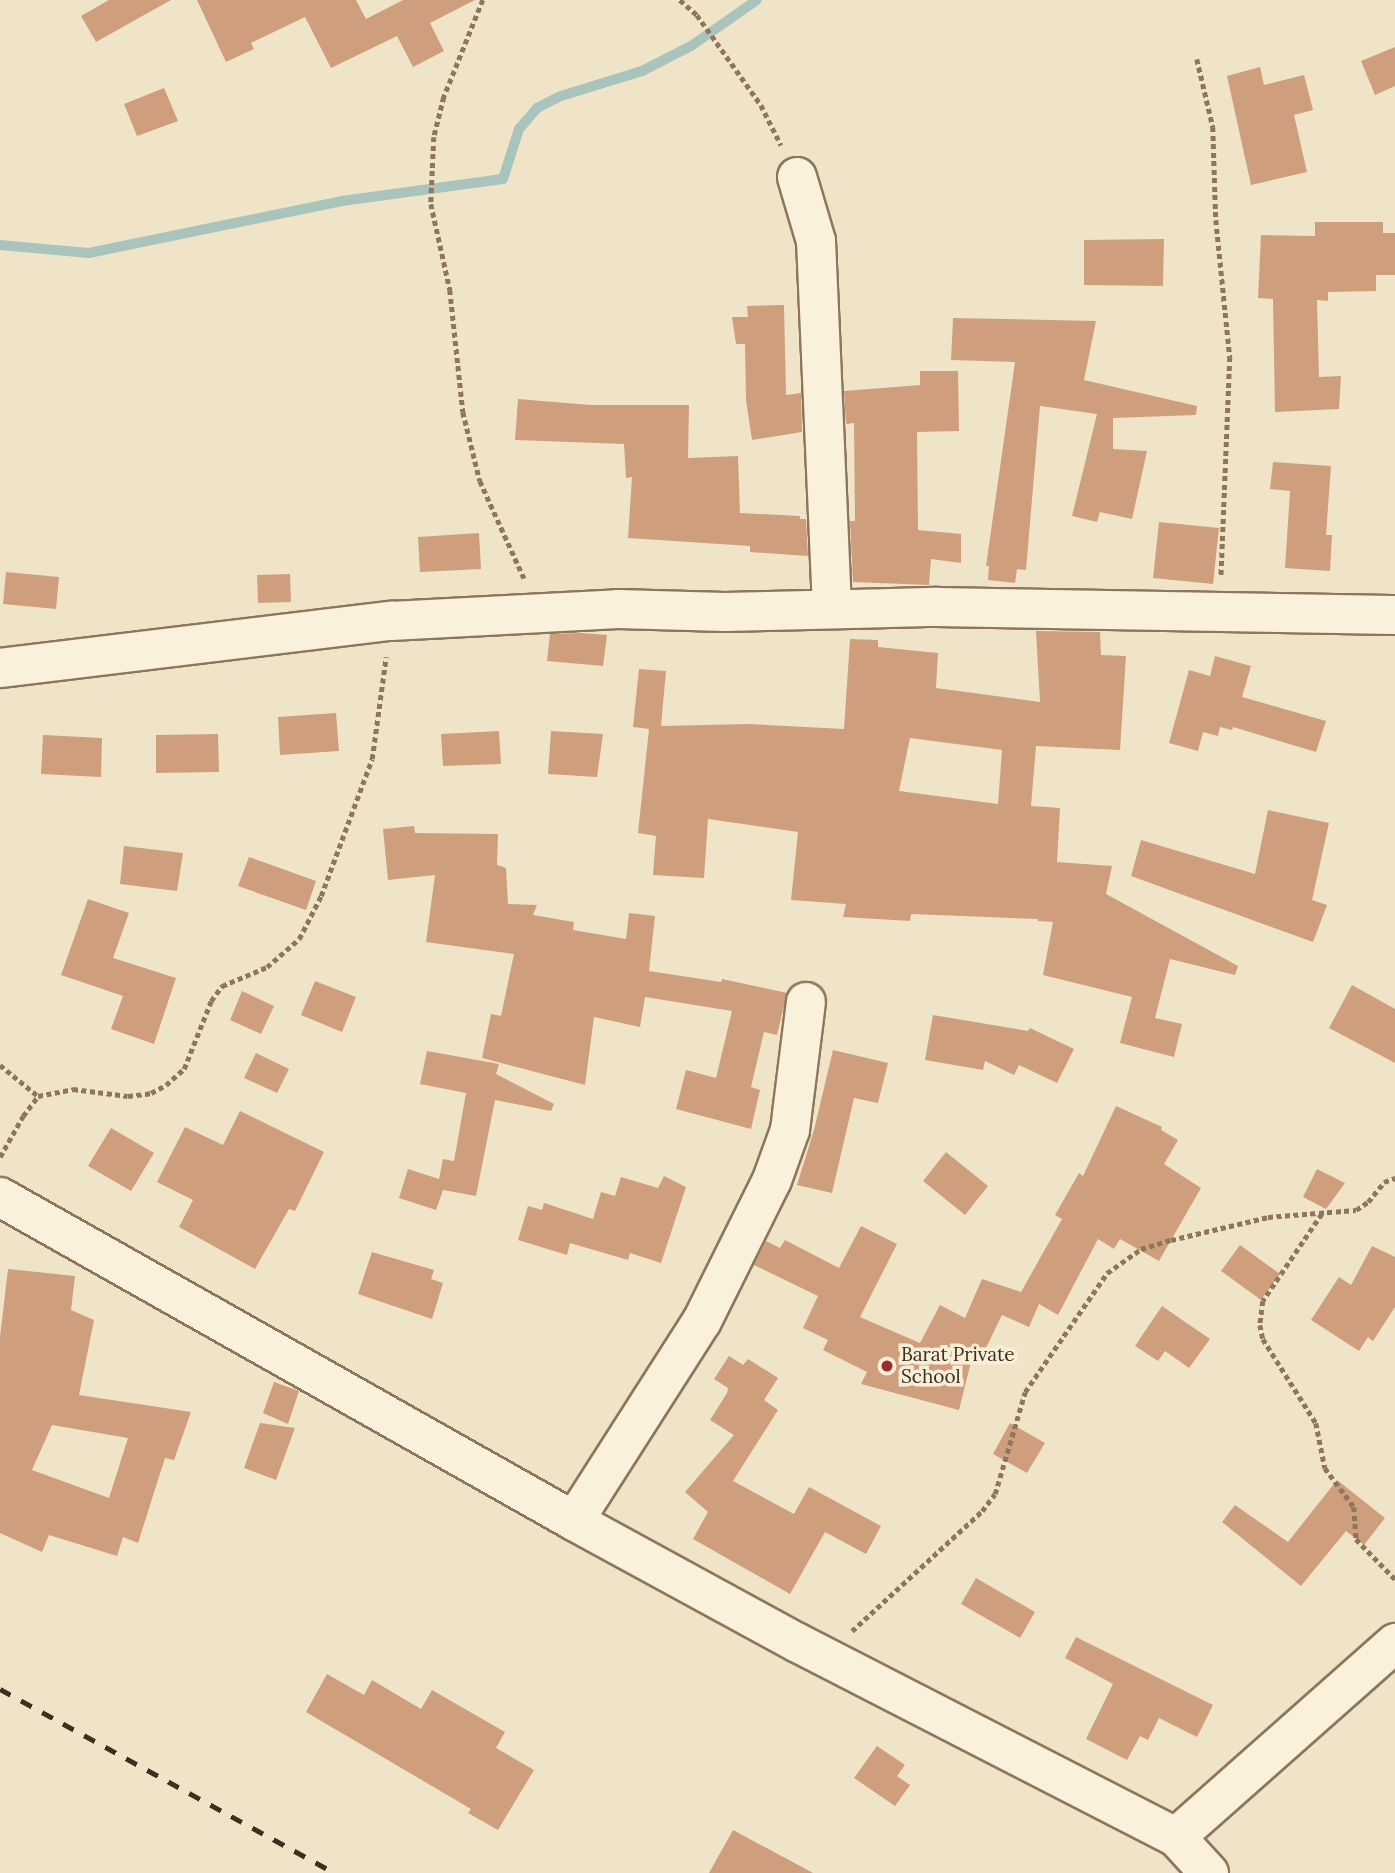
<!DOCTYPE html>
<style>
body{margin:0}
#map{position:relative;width:1395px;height:1873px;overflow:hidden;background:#f0e4c8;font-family:Lora,serif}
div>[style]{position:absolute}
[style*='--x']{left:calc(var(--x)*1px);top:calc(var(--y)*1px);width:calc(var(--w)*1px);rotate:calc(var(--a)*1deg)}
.stream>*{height:10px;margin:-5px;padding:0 5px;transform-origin:5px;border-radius:5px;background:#a9c4bc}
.building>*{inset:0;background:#cf9f7d}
.path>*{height:4.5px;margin-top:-2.25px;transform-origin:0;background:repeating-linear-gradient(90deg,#8d765c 0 5px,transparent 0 8.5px)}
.roads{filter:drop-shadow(2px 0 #8d765c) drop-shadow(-2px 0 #8d765c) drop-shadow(0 2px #8d765c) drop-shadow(0 -2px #8d765c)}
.minor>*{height:38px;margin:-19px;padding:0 19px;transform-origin:19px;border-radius:19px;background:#faf1dc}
.rail>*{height:5px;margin-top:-2.5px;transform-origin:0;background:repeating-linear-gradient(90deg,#3d2e20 0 12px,transparent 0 24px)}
.dots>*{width:19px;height:19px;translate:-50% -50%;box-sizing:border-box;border:4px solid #f7eed8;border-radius:50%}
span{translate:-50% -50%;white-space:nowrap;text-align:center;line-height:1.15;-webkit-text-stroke:7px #f7eed8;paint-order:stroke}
.poi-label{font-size:19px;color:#3d2e20}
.left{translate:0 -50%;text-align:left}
</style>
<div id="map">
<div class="stream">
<div style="--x:0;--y:245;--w:89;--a:5.1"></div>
<div style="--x:89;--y:253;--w:258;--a:-11.6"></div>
<div style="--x:342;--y:201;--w:162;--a:-7.8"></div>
<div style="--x:503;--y:179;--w:52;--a:-72.3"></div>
<div style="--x:519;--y:129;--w:28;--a:-49"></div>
<div style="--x:537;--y:108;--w:27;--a:-27"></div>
<div style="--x:561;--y:96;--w:85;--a:-17.2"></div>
<div style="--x:642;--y:71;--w:55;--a:-27"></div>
<div style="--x:691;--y:46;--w:80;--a:-34.9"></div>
</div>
<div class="building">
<div style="clip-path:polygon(109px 0,171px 0,96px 42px,81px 16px)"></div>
<div style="clip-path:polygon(197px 0,356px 0,366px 19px,403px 0,475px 0,430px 23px,444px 51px,413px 67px,397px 36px,331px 68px,305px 17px,251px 43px,254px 49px,226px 62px)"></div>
<div style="clip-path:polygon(1395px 47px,1395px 86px,1375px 95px,1361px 61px)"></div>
<div style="clip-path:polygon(1260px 67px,1264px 85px,1304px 75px,1313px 110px,1294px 115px,1307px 172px,1251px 185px,1227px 76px)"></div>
<div style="clip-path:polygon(164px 88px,178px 121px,137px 136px,124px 104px)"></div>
<div style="clip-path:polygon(1315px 222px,1383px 222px,1383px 233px,1395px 233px,1395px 275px,1376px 275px,1376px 291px,1328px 292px,1328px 301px,1317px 300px,1319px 377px,1341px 376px,1339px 409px,1275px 412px,1273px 299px,1258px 298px,1261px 235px,1315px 236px)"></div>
<div style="clip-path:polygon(1164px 239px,1163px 286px,1084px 285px,1084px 240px)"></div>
<div style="clip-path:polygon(784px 305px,786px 395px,801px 393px,802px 432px,752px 440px,746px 400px,745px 344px,736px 344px,732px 317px,748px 317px,747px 306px)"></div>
<div style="clip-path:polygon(953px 318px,1096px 321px,1084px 380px,1197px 406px,1196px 415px,1113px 418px,1113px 449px,1147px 451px,1132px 519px,1100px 512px,1097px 522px,1072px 516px,1097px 414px,1040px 406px,1026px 570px,1017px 569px,1015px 583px,988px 580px,989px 566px,986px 566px,1015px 362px,951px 360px)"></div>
<div style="clip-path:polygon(920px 371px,958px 371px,959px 431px,917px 432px,918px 530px,961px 534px,961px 563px,931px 559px,929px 585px,853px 582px,850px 521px,855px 521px,854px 423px,846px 424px,844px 391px,920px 385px)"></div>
<div style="clip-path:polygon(518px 399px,590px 405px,689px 405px,688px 458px,738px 456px,740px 513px,800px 516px,800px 519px,806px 519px,808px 556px,750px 552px,750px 546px,628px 538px,632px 477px,626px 478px,624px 444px,515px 440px)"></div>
<div style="clip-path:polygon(1273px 462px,1331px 466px,1326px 535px,1332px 535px,1330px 571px,1285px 568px,1290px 491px,1270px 489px)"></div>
<div style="clip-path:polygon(1159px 522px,1219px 528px,1213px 584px,1153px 578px)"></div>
<div style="clip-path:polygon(479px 533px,481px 569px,420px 572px,418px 537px)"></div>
<div style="clip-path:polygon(6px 572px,59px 577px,56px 609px,3px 604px)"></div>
<div style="clip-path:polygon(290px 574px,291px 602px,258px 603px,257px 575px)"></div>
<div style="clip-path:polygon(evenodd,1036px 631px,1100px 632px,1101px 655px,1126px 656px,1120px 750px,1036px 746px,1031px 806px,1060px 808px,1057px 862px,1112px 866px,1106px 894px,1238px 966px,1235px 975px,1170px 959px,1155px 1018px,1182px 1024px,1174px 1057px,1120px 1043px,1132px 997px,1043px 975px,1053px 922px,1038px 921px,1038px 919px,911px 914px,910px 921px,843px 917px,846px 904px,791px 900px,798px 832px,708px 819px,704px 878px,653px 875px,656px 836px,638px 833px,649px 729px,633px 727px,639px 669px,666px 671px,661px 726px,749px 724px,844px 729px,850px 639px,878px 640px,878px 647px,938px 653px,936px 688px,1040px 702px,1036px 631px,910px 738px,1002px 750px,998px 804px,899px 791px,910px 738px)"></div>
<div style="clip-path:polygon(582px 633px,607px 635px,603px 666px,547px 661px,550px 634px)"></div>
<div style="clip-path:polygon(1215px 656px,1251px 666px,1242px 697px,1326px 721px,1316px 752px,1233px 727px,1232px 730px,1220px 727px,1218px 736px,1203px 732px,1198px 751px,1169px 743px,1189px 670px,1210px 676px)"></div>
<div style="clip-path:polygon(336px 713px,339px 751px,280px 755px,278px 717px)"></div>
<div style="clip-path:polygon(499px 731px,501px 764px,443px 766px,441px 734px)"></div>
<div style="clip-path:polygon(551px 731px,603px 734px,597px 777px,548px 774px)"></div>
<div style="clip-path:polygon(218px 734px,219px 772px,156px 773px,156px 735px)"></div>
<div style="clip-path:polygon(43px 735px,102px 738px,101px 777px,41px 774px)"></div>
<div style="clip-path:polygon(1268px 810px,1329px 823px,1312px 900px,1327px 905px,1313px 942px,1131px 876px,1141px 840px,1255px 874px)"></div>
<div style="clip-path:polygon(414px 826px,415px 833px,498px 834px,497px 865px,506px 868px,508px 904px,537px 905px,533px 915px,574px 922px,573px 930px,626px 939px,629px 913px,655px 916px,649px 971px,721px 982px,722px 979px,787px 993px,777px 1035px,764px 1032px,751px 1087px,760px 1090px,751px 1129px,676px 1109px,686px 1070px,716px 1078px,732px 1011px,645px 997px,640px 1027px,594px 1017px,585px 1085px,482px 1058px,491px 1014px,501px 1016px,514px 954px,426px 942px,435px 875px,388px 880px,383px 829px)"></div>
<div style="clip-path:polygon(124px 846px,183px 853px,177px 891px,120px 884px)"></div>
<div style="clip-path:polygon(249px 857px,316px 881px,306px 910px,238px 886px)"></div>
<div style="clip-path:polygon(88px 899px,129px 913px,113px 958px,176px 978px,154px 1044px,111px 1029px,123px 996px,61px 975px)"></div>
<div style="clip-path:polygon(315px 981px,356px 997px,342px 1032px,301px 1015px)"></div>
<div style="clip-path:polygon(1352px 985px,1395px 1009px,1395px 1063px,1329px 1028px)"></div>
<div style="clip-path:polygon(242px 991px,274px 1006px,261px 1034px,230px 1020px)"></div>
<div style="clip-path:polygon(933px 1015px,1028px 1031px,1030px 1028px,1074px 1049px,1057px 1083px,1019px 1065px,1014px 1075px,985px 1061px,983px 1070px,925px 1060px)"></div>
<div style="clip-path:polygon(833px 1050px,888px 1063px,878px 1103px,854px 1098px,832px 1193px,797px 1185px,814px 1130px)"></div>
<div style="clip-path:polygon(427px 1051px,499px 1064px,496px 1074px,554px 1104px,551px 1111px,495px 1100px,476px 1196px,443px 1190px,436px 1210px,399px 1198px,408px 1169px,439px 1179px,443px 1159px,454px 1161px,466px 1093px,420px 1084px)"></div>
<div style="clip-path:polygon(256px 1053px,289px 1069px,277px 1093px,244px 1078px)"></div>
<div style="clip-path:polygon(1116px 1106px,1162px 1127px,1161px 1130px,1178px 1140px,1164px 1164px,1201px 1188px,1159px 1261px,1120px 1239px,1114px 1249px,1098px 1239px,1058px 1315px,1039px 1304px,1029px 1327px,1002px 1315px,981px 1358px,973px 1354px,959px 1410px,861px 1384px,867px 1372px,823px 1350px,828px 1340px,803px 1328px,818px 1296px,754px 1265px,766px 1241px,780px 1248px,785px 1240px,839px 1268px,861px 1226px,897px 1244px,860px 1317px,920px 1343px,940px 1305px,965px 1318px,982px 1279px,1021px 1292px,1062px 1219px,1055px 1215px,1079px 1173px,1083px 1176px)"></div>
<div style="clip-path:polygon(240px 1111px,324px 1152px,295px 1211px,289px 1209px,255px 1269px,179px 1227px,193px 1200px,157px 1182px,185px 1127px,223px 1145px)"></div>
<div style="clip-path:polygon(111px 1128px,154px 1153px,131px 1191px,88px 1166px)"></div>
<div style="clip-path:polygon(946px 1152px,988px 1186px,965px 1215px,923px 1181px)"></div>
<div style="clip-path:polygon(1317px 1169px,1345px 1183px,1326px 1209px,1303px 1197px)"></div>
<div style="clip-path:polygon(664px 1176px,686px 1187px,661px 1263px,630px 1253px,628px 1260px,570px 1243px,567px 1255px,518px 1240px,528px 1206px,542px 1210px,544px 1203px,593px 1219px,601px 1192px,615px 1196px,621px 1177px,658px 1188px)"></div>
<div style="clip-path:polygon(1240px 1245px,1280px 1274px,1261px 1300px,1221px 1271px)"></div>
<div style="clip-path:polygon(1372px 1246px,1395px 1257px,1395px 1307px,1373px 1341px,1368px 1337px,1359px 1351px,1311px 1320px,1339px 1277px,1351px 1285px)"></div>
<div style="clip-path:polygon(372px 1252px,434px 1270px,431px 1279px,443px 1283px,432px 1319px,358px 1294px)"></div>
<div style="clip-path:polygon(evenodd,8px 1269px,75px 1276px,71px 1310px,94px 1320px,79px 1395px,191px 1412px,174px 1460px,165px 1458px,138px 1543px,123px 1537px,117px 1556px,49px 1535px,42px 1552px,0 1533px,0 1337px,8px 1269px,52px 1425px,128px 1438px,109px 1498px,32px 1470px,52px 1425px)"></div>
<div style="clip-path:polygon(1162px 1306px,1210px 1339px,1189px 1368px,1165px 1351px,1158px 1361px,1135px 1346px)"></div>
<div style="clip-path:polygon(729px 1356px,743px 1365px,748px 1359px,778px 1378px,764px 1400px,778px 1410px,733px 1481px,794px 1514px,809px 1487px,881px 1526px,866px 1554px,825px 1532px,790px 1594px,693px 1539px,708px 1512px,685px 1492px,734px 1435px,710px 1420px,727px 1393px,728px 1388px,714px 1379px)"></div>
<div style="clip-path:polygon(274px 1382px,299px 1391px,288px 1424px,263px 1413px)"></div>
<div style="clip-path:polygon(260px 1423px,295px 1428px,276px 1480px,244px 1468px)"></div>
<div style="clip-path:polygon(1010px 1423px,1045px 1443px,1027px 1473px,993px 1454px)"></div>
<div style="clip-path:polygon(1337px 1480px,1385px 1518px,1364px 1545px,1346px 1531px,1301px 1586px,1222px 1522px,1235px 1505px,1288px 1542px)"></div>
<div style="clip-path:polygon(976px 1578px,1035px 1612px,1020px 1638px,961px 1604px)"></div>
<div style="clip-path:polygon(1076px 1637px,1213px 1705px,1197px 1737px,1159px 1718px,1148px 1740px,1140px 1736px,1127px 1760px,1086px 1739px,1113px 1684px,1065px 1658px)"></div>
<div style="clip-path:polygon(327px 1674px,364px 1695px,372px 1680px,421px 1709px,432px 1690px,505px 1732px,496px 1748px,534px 1770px,498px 1830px,468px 1813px,471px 1809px,306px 1712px)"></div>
<div style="clip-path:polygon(877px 1746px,905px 1765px,897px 1776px,910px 1785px,895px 1806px,854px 1778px)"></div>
<div style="clip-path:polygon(733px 1830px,813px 1873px,709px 1873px)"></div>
</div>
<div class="path">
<div style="--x:483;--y:0;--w:105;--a:111.9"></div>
<div style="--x:444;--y:97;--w:41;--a:104"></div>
<div style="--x:434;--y:137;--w:67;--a:92.6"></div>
<div style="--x:431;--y:204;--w:88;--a:77.5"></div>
<div style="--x:450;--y:290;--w:123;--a:83.9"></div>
<div style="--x:463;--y:412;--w:71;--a:76.2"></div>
<div style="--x:480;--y:481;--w:107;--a:65.6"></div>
<div style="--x:680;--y:0;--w:23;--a:41"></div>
<div style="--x:697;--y:15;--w:110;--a:54.6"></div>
<div style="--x:761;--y:105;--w:45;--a:63.4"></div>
<div style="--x:1197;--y:59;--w:70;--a:76.8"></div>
<div style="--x:1213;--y:127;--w:93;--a:88.2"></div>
<div style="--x:1216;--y:220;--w:138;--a:84.2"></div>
<div style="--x:1230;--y:357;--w:220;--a:92.3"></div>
<div style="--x:0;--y:1065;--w:49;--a:39.2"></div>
<div style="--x:0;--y:1157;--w:47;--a:-60.7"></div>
<div style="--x:23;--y:1116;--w:25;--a:-53"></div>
<div style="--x:38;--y:1096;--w:36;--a:-11"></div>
<div style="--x:73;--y:1089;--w:55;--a:7.3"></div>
<div style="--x:128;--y:1096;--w:23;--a:-7"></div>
<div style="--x:151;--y:1093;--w:17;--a:-28"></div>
<div style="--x:166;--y:1085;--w:24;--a:-42"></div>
<div style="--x:184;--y:1069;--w:73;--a:-68.3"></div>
<div style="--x:211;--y:1001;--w:19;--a:-54"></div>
<div style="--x:222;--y:986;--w:49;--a:-22.9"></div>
<div style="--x:267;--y:967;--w:43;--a:-41.2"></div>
<div style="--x:299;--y:939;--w:48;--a:-62.9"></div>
<div style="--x:321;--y:896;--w:146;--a:-69.6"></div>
<div style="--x:372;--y:759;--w:103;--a:-82.2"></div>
<div style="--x:1322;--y:1214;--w:105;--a:124.1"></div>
<div style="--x:1263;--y:1301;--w:24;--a:97"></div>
<div style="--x:1260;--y:1325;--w:14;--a:78"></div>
<div style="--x:1263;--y:1339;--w:99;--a:57.8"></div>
<div style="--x:1316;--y:1423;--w:46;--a:78.7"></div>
<div style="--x:1325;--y:1468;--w:49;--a:53.4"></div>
<div style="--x:1354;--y:1507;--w:32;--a:86"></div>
<div style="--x:1356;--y:1539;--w:56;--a:45.7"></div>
<div style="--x:852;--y:1631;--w:177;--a:-42.7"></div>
<div style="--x:982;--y:1511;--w:21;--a:-53"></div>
<div style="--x:995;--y:1494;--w:106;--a:-73.6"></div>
<div style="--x:1025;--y:1392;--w:145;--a:-55.4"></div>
<div style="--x:1107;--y:1273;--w:42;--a:-35.2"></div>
<div style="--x:1141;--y:1249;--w:31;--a:-17"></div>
<div style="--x:1171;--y:1240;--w:100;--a:-13.3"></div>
<div style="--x:1268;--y:1217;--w:88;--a:-4.5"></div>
<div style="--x:1356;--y:1210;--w:14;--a:-34"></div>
<div style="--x:1368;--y:1202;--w:26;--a:-51"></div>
<div style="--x:1384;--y:1182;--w:12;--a:-20"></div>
</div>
<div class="roads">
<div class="minor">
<div style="--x:797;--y:177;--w:67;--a:73.5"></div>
<div style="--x:816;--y:241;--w:367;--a:87.5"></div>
<div style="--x:0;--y:668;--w:394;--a:-6.9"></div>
<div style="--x:391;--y:621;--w:227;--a:-3"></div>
<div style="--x:618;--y:609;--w:107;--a:1.6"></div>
<div style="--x:725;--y:612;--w:212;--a:-1.4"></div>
<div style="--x:937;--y:607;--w:458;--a:1"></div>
<div style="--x:0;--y:1197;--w:659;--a:29.44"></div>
<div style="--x:574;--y:1521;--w:255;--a:28.6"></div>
<div style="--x:798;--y:1643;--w:425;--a:27.2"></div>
<div style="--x:1176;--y:1837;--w:49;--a:47.5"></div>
<div style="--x:574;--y:1521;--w:237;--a:-57.4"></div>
<div style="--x:702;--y:1321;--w:157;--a:-63.6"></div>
<div style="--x:772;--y:1180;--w:53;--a:-70.2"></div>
<div style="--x:790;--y:1130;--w:129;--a:-82.9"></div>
<div style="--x:1176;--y:1837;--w:293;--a:-41.5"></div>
</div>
</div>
<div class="rail">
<div style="--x:0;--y:1689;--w:382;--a:28.8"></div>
</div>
<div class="dots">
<div style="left:887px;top:1366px;background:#9e2a2b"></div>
</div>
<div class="poi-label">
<span class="left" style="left:901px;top:1366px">Barat Private<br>School</span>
</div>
</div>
